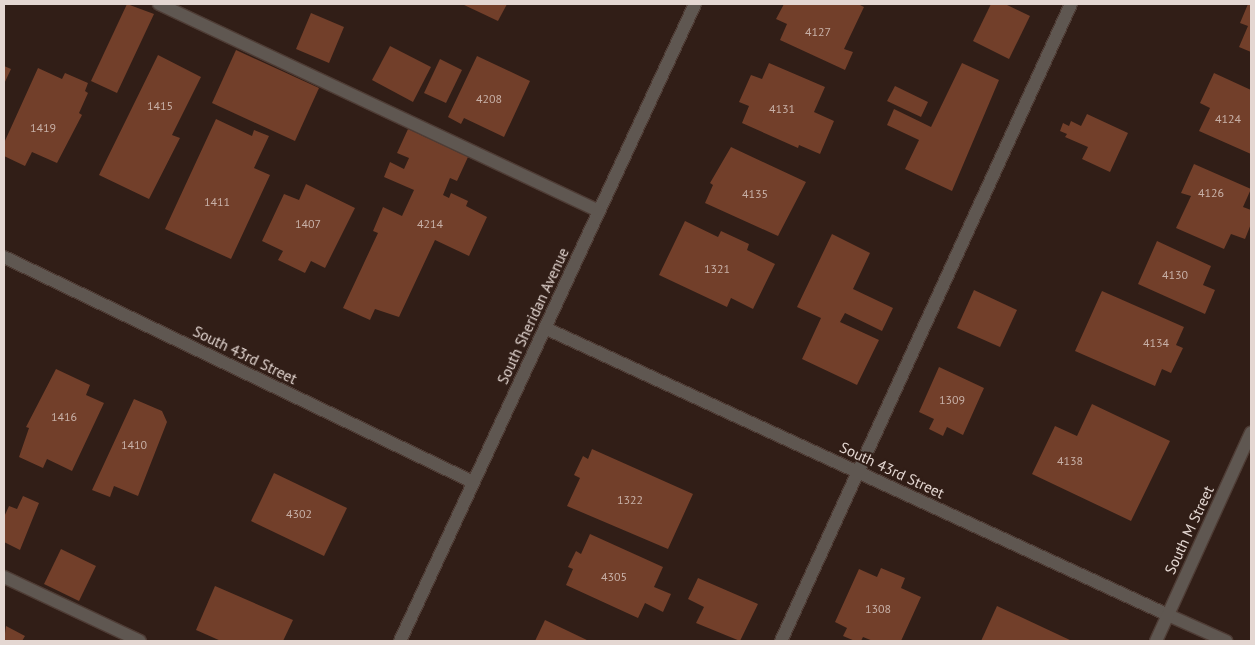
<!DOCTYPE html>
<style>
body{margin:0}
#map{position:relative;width:1255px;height:645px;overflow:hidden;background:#311e17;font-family:"PT Sans",sans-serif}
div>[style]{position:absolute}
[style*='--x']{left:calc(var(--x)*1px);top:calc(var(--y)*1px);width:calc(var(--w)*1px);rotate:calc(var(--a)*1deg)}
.building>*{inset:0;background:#723f2a}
.roads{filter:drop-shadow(1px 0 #4e3c35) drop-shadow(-1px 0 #4e3c35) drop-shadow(0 1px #4e3c35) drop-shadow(0 -1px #4e3c35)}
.service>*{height:12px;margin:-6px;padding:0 6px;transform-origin:6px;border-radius:6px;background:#5f5751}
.minor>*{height:12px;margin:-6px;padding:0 6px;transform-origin:6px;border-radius:6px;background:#5f5751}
.tertiary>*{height:12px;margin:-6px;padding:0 6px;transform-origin:6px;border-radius:6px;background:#5f5751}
span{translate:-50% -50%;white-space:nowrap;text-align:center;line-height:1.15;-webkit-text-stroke:4px #311e17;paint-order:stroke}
.number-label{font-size:12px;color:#c8b1a8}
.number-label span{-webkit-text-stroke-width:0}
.street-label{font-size:15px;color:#e4d7d2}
.frame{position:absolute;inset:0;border:5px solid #e4d7d2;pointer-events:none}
</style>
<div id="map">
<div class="building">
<div style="clip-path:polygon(127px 4px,154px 14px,117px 93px,91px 81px)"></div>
<div style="clip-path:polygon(462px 4px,507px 4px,498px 21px)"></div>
<div style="clip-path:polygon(784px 4px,858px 4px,864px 7px,844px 49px,853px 52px,845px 70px,780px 40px,787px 24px,776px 19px)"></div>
<div style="clip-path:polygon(991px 4px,1005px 4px,1030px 16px,1009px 59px,973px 41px)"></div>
<div style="clip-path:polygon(1248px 4px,1251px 4px,1251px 52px,1239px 47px,1248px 26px,1240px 23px)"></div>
<div style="clip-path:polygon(311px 13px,344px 27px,329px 63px,296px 49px)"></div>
<div style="clip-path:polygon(390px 46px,431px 67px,413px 102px,372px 80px)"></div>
<div style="clip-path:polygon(236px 50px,319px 88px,295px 141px,212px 103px)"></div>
<div style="clip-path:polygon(158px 55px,201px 77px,172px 135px,180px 138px,149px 199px,99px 175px)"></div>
<div style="clip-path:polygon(477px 56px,530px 81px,504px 137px,464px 118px,461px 124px,448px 117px)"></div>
<div style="clip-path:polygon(440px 59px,462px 70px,446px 103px,424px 93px)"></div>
<div style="clip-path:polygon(769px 63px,825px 87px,814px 112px,834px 121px,820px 154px,799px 145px,798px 148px,742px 123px,749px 106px,739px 102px,751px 75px,762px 79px)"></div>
<div style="clip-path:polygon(962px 63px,999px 80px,952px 191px,905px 169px,919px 140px,887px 125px,894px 109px,931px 127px)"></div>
<div style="clip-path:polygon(4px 66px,11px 69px,4px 84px)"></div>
<div style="clip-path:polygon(38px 68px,62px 79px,65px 73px,88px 83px,85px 91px,88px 93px,79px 113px,82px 115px,57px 163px,32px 152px,25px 166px,4px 156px,4px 143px)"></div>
<div style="clip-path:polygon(1214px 73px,1251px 90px,1251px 154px,1199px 131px,1210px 108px,1200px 103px)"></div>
<div style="clip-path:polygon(895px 86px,928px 102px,921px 117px,887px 101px)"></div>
<div style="clip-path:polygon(1087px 114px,1128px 133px,1110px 172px,1082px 159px,1088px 147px,1065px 137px,1067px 134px,1060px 131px,1063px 123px,1069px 126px,1071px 121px,1081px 126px)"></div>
<div style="clip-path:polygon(216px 119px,252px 136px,254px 130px,269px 136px,254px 168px,270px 175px,231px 259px,165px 229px)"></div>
<div style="clip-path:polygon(408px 129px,468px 157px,457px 181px,450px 178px,443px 195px,449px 198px,451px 193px,468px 201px,466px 206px,487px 217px,469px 256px,435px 240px,399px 317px,375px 309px,370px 320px,343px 308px,378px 233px,373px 231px,383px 207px,402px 216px,414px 190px,384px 177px,390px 162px,404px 169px,409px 158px,397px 153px)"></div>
<div style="clip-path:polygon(731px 147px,806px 182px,778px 236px,705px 203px,713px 185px,710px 183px)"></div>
<div style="clip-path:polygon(1194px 164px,1251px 189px,1243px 207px,1251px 210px,1251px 224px,1245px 239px,1231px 234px,1224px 249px,1176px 228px,1191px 196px,1181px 193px)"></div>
<div style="clip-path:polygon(306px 184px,355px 208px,325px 268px,311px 261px,305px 273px,278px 260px,283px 251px,262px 241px,284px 194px,299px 200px)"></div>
<div style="clip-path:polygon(685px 221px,718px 237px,721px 231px,749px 244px,747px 250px,775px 264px,753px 309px,731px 298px,727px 307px,659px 275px)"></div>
<div style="clip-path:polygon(832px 234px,870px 253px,853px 289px,893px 308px,882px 331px,845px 313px,840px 322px,879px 340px,857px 385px,802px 359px,821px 318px,797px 307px)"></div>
<div style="clip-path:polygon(1157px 241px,1211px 266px,1203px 285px,1215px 290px,1205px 314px,1138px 284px)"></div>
<div style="clip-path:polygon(974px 290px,1017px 310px,1000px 347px,957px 328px)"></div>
<div style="clip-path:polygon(1102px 291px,1184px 327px,1176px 345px,1183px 348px,1171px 373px,1162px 369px,1155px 386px,1075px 351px)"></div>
<div style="clip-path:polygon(939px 367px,984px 388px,963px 435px,947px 427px,943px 436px,929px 429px,934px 419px,919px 412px)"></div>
<div style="clip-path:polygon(56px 369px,90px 385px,86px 395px,104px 403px,72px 471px,47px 459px,43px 468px,19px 457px,29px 428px,26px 427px)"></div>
<div style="clip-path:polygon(134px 399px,162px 411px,167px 422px,138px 496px,114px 486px,110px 497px,92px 490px)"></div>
<div style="clip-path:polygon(1092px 404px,1170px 441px,1131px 521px,1032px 474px,1055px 426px,1077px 436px)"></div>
<div style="clip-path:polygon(592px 449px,693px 494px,668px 549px,567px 506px,580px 478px,574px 475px,583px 456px,588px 459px)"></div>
<div style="clip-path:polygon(274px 473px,347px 508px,324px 556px,251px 521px)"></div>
<div style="clip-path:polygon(23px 496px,39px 503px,20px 550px,4px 542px,4px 517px,9px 506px,17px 509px)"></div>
<div style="clip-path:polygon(590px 534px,663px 567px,654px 587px,671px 594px,663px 612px,645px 603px,638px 618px,566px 585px,573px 569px,568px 567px,576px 551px,581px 554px)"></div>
<div style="clip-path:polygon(61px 549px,96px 566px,79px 601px,44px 584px)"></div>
<div style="clip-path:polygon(881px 568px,905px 578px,901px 588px,921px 597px,901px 641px,873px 641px,863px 637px,861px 641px,855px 641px,843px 636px,847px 628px,835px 622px,859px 569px,877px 577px)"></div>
<div style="clip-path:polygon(698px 578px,758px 604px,740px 641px,696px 623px,704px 607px,688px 599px)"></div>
<div style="clip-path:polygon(215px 586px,293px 620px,283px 641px,221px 641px,196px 630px)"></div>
<div style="clip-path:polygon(997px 606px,1072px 641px,981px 641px)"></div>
<div style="clip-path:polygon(545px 620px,589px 641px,535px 641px)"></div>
<div style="clip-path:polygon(6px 626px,25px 636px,22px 641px,4px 641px)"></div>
</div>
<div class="roads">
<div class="service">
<div style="--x:159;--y:4;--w:486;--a:25.2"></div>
<div style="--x:4;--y:577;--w:150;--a:25.2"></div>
<div style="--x:781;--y:641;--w:700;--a:-65.52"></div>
</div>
<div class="minor">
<div style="--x:4;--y:257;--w:520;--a:25.63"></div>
<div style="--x:545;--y:328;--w:686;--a:24.73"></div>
<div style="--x:400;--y:641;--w:702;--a:-65.15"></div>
</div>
<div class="tertiary">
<div style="--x:1168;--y:615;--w:64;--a:24.1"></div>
<div style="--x:1156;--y:641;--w:229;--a:-65.5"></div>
</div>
</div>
<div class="number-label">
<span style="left:818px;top:32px">4127</span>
<span style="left:489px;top:99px">4208</span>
<span style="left:160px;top:106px">1415</span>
<span style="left:782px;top:109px">4131</span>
<span style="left:1228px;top:119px">4124</span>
<span style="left:43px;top:128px">1419</span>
<span style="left:1211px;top:193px">4126</span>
<span style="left:755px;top:194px">4135</span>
<span style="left:217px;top:202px">1411</span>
<span style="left:308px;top:224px">1407</span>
<span style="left:430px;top:224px">4214</span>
<span style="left:717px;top:269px">1321</span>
<span style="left:1175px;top:275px">4130</span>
<span style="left:1156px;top:343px">4134</span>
<span style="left:952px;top:400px">1309</span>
<span style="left:64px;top:417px">1416</span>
<span style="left:134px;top:445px">1410</span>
<span style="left:1070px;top:461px">4138</span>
<span style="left:630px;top:500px">1322</span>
<span style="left:299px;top:514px">4302</span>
<span style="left:614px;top:577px">4305</span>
<span style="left:878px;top:609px">1308</span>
</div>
<div class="street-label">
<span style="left:533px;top:316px;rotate:-65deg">South Sheridan Avenue</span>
<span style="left:245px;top:355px;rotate:26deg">South 43rd Street</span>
<span style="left:892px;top:470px;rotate:25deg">South 43rd Street</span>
<span style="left:1189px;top:530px;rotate:-65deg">South M Street</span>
</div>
<div class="frame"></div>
</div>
